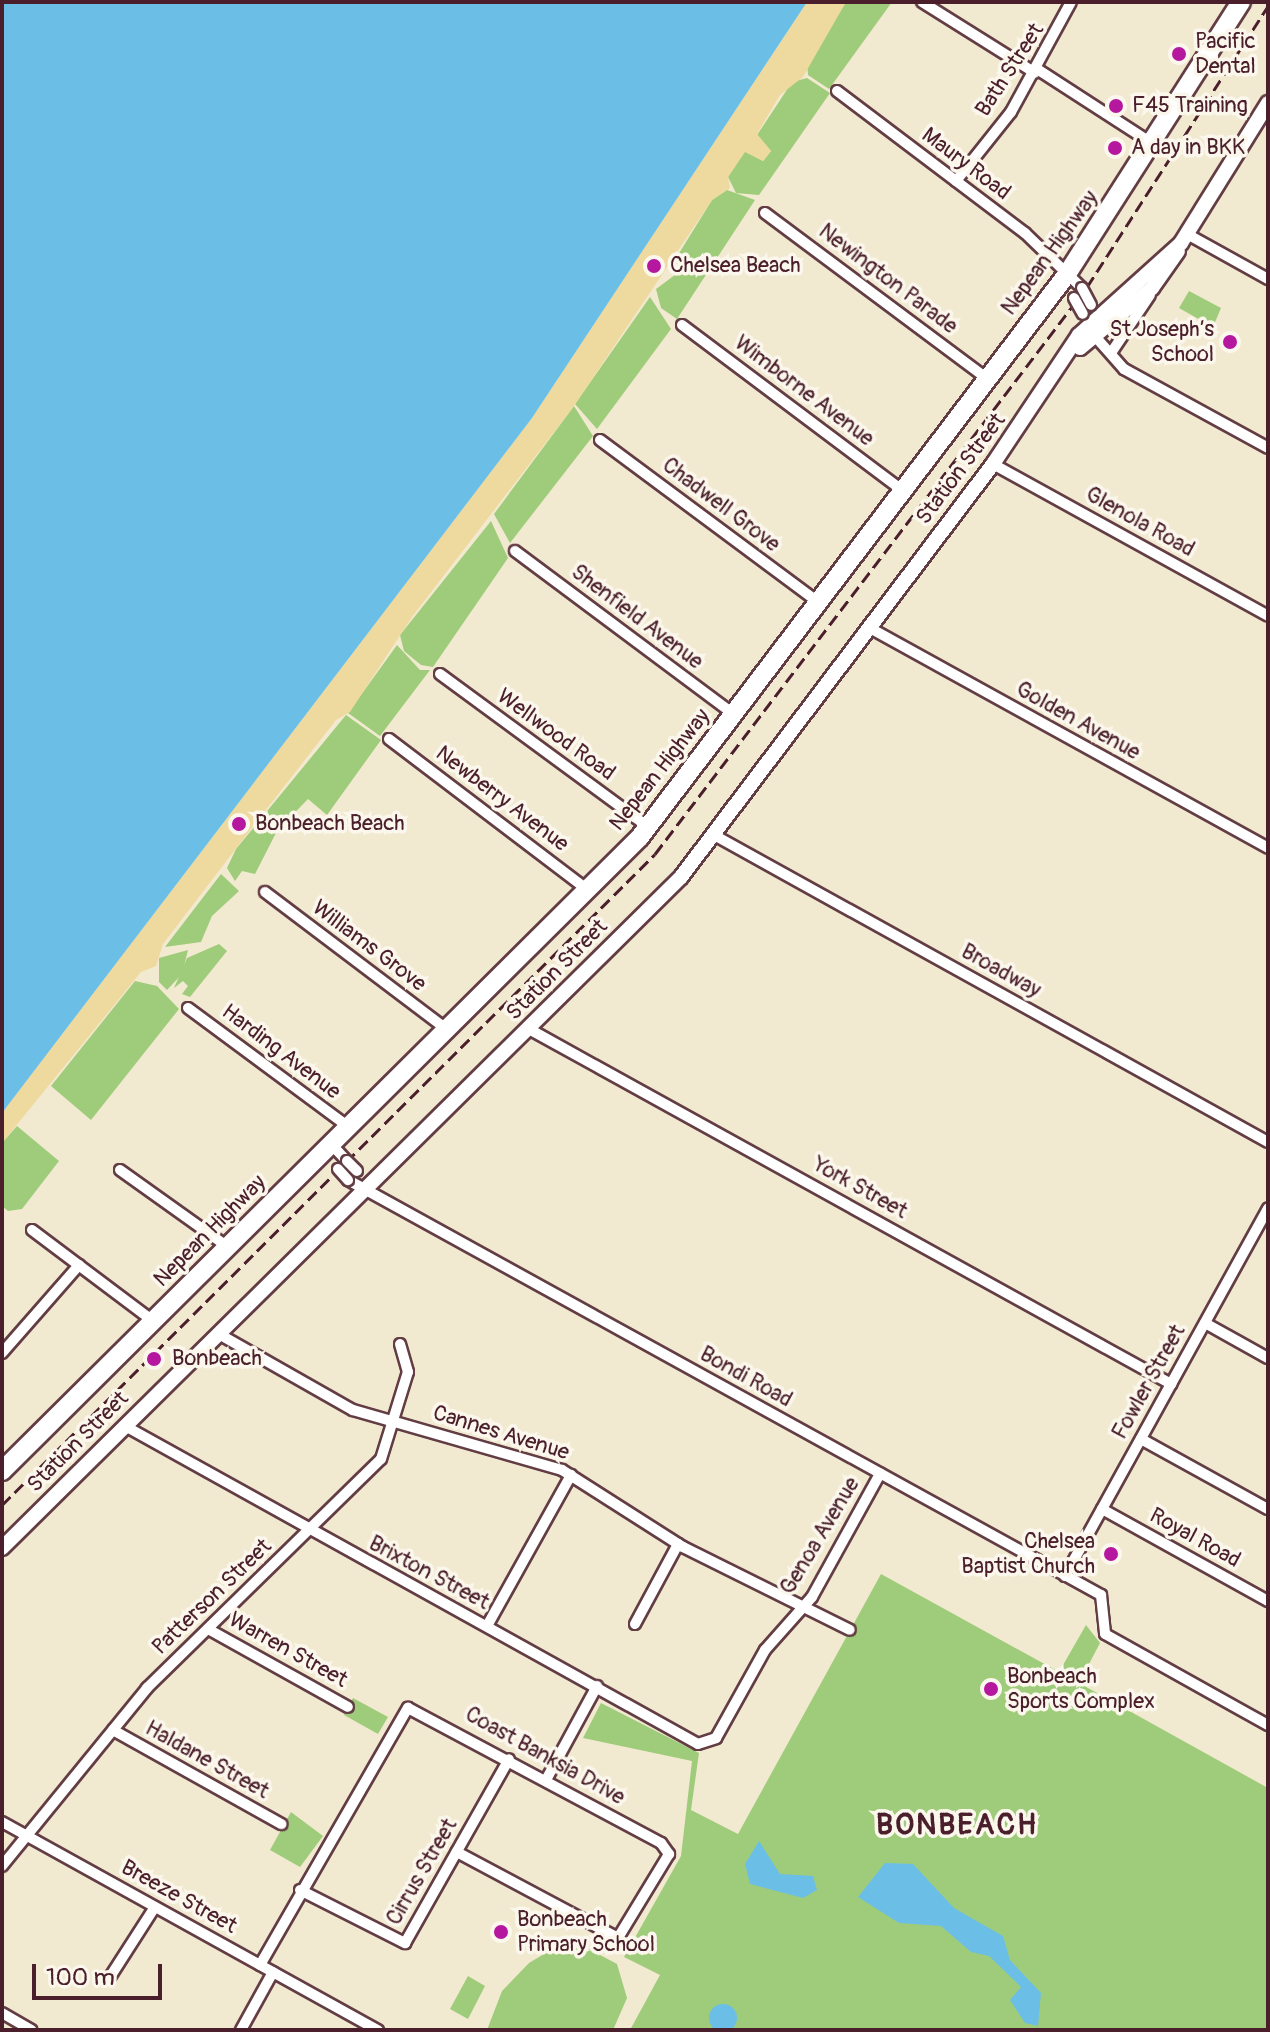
<!DOCTYPE html>
<meta charset="utf-8">
<style>
body{margin:0}
#map{position:relative;width:1270px;height:2032px;overflow:hidden;background:#f2e9d1;font-family:Pangolin,sans-serif}
div>[style]{position:absolute}
[style*='--x']{left:calc(var(--x)*1px);top:calc(var(--y)*1px);width:calc(var(--w)*1px);rotate:calc(var(--a)*1deg)}
.green>*{inset:0;background:#9fcc7a}
.sand>*{inset:0;background:#eeda9e}
.water>*{inset:0;background:#6bbfe7}
.round{border-radius:50%}
.roads{filter:drop-shadow(2px 0 #633d44) drop-shadow(-2px 0 #633d44) drop-shadow(0 2px #633d44) drop-shadow(0 -2px #633d44)}
.street>*{height:10px;margin:-5px;padding:0 5px;transform-origin:5px;border-radius:5px;background:#fff}
.secondary>*{height:14px;margin:-7px;padding:0 7px;transform-origin:7px;border-radius:7px;background:#fff}
.highway>*{height:18px;margin:-9px;padding:0 9px;transform-origin:9px;border-radius:9px;background:#fff}
.rail>*{height:3px;margin-top:-1.5px;transform-origin:0;background:repeating-linear-gradient(90deg,#4a1f2b 0 12px,transparent 0 18px)}
.bridges{filter:drop-shadow(2px 0 #633d44) drop-shadow(-2px 0 #633d44) drop-shadow(0 2px #633d44) drop-shadow(0 -2px #633d44)}
.street-bridge>*{height:10px;margin:-5px;padding:0 5px;transform-origin:5px;border-radius:5px;background:#fff}
.dots>*{width:22px;height:22px;translate:-50% -50%;box-sizing:border-box;border:4px solid #fbf7ec;border-radius:50%}
span{translate:-50% -50%;white-space:nowrap;text-align:center;line-height:1.15;-webkit-text-stroke:7px #fbf7ec;paint-order:stroke}
.poi-label{font-size:22px;color:#4a1f2b}
.left{translate:0 -50%;text-align:left}
.right{translate:-100% -50%;text-align:right}
.street-label{font-size:22px;color:#4a1f2b}
.district-label{font-size:30px;color:#4a1f2b;font-weight:700;letter-spacing:2px}
.frame{position:absolute;inset:0;border:4px solid #4a1f2b;pointer-events:none}
.scale{position:absolute;left:32px;top:1964px;width:130px;height:36px;box-sizing:border-box;border:4px solid #4a1f2b;border-top:0;padding-left:10px;font-size:24px;line-height:28px;white-space:nowrap;color:#4a1f2b;-webkit-text-stroke:6px #fbf7ec;paint-order:stroke}
</style>
<div id="map">
<div class="green">
<div style="clip-path:polygon(846px 2px,892px 2px,829px 89px,808px 75px,807px 64px)"></div>
<div style="clip-path:polygon(807px 78px,830px 93px,759px 195px,736px 193px,728px 177px,745px 151px,763px 161px,771px 151px,757px 135px,792px 82px)"></div>
<div style="clip-path:polygon(727px 190px,755px 200px,677px 319px,661px 308px,656px 289px,687px 266px,673px 263px,712px 200px)"></div>
<div style="clip-path:polygon(1189px 291px,1221px 308px,1208px 339px,1209px 325px,1196px 332px,1202px 321px,1179px 308px)"></div>
<div style="clip-path:polygon(650px 297px,671px 329px,597px 429px,575px 404px)"></div>
<div style="clip-path:polygon(574px 406px,593px 436px,510px 543px,494px 514px)"></div>
<div style="clip-path:polygon(491px 521px,508px 558px,433px 667px,421px 665px,404px 651px,400px 635px)"></div>
<div style="clip-path:polygon(397px 645px,420px 670px,430px 670px,380px 736px,348px 713px)"></div>
<div style="clip-path:polygon(346px 715px,381px 740px,327px 815px,308px 799px,277px 831px,255px 874px,242px 871px,235px 881px,227px 868px,236px 849px)"></div>
<div style="clip-path:polygon(221px 874px,239px 891px,212px 916px,201px 942px,165px 947px)"></div>
<div style="clip-path:polygon(219px 944px,227px 951px,190px 997px,182px 994px,188px 986px,183px 981px,174px 988px,187px 958px)"></div>
<div style="clip-path:polygon(188px 950px,182px 974px,167px 990px,159px 982px,159px 958px)"></div>
<div style="clip-path:polygon(135px 981px,157px 986px,179px 1009px,91px 1120px,51px 1086px)"></div>
<div style="clip-path:polygon(17px 1126px,59px 1161px,22px 1209px,8px 1211px,2px 1206px,2px 1143px)"></div>
<div style="clip-path:polygon(881px 1574px,1059px 1672px,1086px 1625px,1100px 1643px,1079px 1683px,1268px 1788px,1268px 2030px,630px 2030px,660px 1975px,624px 1957px,681px 1856px,692px 1761px,583px 1738px,601px 1703px,699px 1753px,691px 1810px,738px 1834px)"></div>
<div style="clip-path:polygon(353px 1698px,388px 1717px,378px 1734px,344px 1715px)"></div>
<div style="clip-path:polygon(291px 1812px,323px 1836px,300px 1867px,270px 1850px)"></div>
<div style="clip-path:polygon(585px 1947px,617px 1964px,627px 1998px,613px 2030px,487px 2030px,502px 1991px,529px 1963px,549px 1951px)"></div>
<div style="clip-path:polygon(468px 1976px,485px 1986px,468px 2019px,450px 2009px)"></div>
</div>
<div class="sand">
<div style="clip-path:polygon(807px 2px,846px 2px,803px 77px,780px 95px,757px 134px,771px 151px,763px 161px,745px 152px,728px 177px,730px 188px,712px 200px,574px 406px,412px 617px,350px 712px,336px 720px,244px 838px,163px 944px,156px 966px,141px 972px,2px 1143px,2px 1113px,532px 418px)"></div>
</div>
<div class="water">
<div style="clip-path:polygon(2px 2px,807px 2px,532px 418px,2px 1113px)"></div>
<div style="clip-path:polygon(759px 1841px,780px 1874px,813px 1876px,817px 1890px,803px 1898px,750px 1884px,745px 1864px)"></div>
<div style="clip-path:polygon(885px 1863px,913px 1864px,954px 1908px,1003px 1936px,1010px 1960px,1041px 1993px,1038px 2026px,1025px 2023px,1010px 2000px,1021px 1987px,989px 1956px,971px 1952px,941px 1926px,899px 1923px,858px 1897px)"></div>
<div class="round" style="left:709px;top:2004px;width:28px;height:28px"></div>
</div>
<div class="roads">
<div class="street">
<div style="--x:922;--y:2;--w:133;--a:32.1"></div>
<div style="--x:1037;--y:69;--w:138;--a:32.9"></div>
<div style="--x:837;--y:91;--w:236;--a:37.1"></div>
<div style="--x:1025;--y:233;--w:79;--a:44"></div>
<div style="--x:956;--y:181;--w:88;--a:-51.4"></div>
<div style="--x:1011;--y:112;--w:125;--a:-61.4"></div>
<div style="--x:765;--y:213;--w:276;--a:36.7"></div>
<div style="--x:1187;--y:234;--w:93;--a:29.1"></div>
<div style="--x:682;--y:325;--w:275;--a:36.9"></div>
<div style="--x:1093;--y:334;--w:47;--a:48.5"></div>
<div style="--x:1124;--y:369;--w:164;--a:28.7"></div>
<div style="--x:1113;--y:350;--w:66;--a:-56.1"></div>
<div style="--x:600;--y:440;--w:272;--a:36.6"></div>
<div style="--x:993;--y:464;--w:314;--a:28.9"></div>
<div style="--x:515;--y:551;--w:273;--a:36.7"></div>
<div style="--x:870;--y:628;--w:455;--a:28.9"></div>
<div style="--x:440;--y:674;--w:258;--a:36.3"></div>
<div style="--x:389;--y:739;--w:250;--a:37.2"></div>
<div style="--x:714;--y:835;--w:633;--a:28.99"></div>
<div style="--x:265;--y:892;--w:231;--a:37.1"></div>
<div style="--x:188;--y:1008;--w:202;--a:36.5"></div>
<div style="--x:529;--y:1029;--w:734;--a:28.94"></div>
<div style="--x:332;--y:1145;--w:22;--a:47"></div>
<div style="--x:120;--y:1170;--w:133;--a:35.5"></div>
<div style="--x:348;--y:1180;--w:860;--a:28.86"></div>
<div style="--x:1101;--y:1595;--w:39;--a:84"></div>
<div style="--x:1105;--y:1634;--w:187;--a:29.2"></div>
<div style="--x:32;--y:1230;--w:151;--a:36.9"></div>
<div style="--x:1205;--y:1323;--w:72;--a:29.1"></div>
<div style="--x:219;--y:1334;--w:154;--a:29.6"></div>
<div style="--x:353;--y:1410;--w:217;--a:16"></div>
<div style="--x:562;--y:1470;--w:143;--a:32.5"></div>
<div style="--x:683;--y:1547;--w:186;--a:26.4"></div>
<div style="--x:2;--y:1353;--w:117;--a:-48.8"></div>
<div style="--x:125;--y:1426;--w:655;--a:29.03"></div>
<div style="--x:698;--y:1744;--w:19;--a:-18"></div>
<div style="--x:716;--y:1738;--w:101;--a:-60.9"></div>
<div style="--x:765;--y:1650;--w:71;--a:-48.4"></div>
<div style="--x:812;--y:1597;--w:141;--a:-61.1"></div>
<div style="--x:1141;--y:1439;--w:145;--a:28.9"></div>
<div style="--x:1102;--y:1509;--w:190;--a:29"></div>
<div style="--x:1065;--y:1576;--w:420;--a:-61.1"></div>
<div style="--x:635;--y:1624;--w:91;--a:-61.7"></div>
<div style="--x:487;--y:1626;--w:173;--a:-60.9"></div>
<div style="--x:208;--y:1629;--w:160;--a:29.1"></div>
<div style="--x:113;--y:1730;--w:193;--a:29.2"></div>
<div style="--x:546;--y:1780;--w:107;--a:-61.5"></div>
<div style="--x:2;--y:1822;--w:430;--a:29"></div>
<div style="--x:2;--y:1866;--w:230;--a:-50.8"></div>
<div style="--x:147;--y:1688;--w:327;--a:-44.4"></div>
<div style="--x:381;--y:1459;--w:91;--a:-72.8"></div>
<div style="--x:408;--y:1372;--w:29;--a:-106"></div>
<div style="--x:300;--y:1890;--w:118;--a:26.8"></div>
<div style="--x:405;--y:1943;--w:211;--a:-60.5"></div>
<div style="--x:260;--y:1965;--w:297;--a:-60.1"></div>
<div style="--x:408;--y:1708;--w:287;--a:28.1"></div>
<div style="--x:661;--y:1843;--w:14;--a:54"></div>
<div style="--x:669;--y:1854;--w:98;--a:121.3"></div>
<div style="--x:618;--y:1938;--w:183;--a:-151.9"></div>
<div style="--x:110;--y:1977;--w:83;--a:-57.3"></div>
<div style="--x:2;--y:2013;--w:34;--a:30"></div>
<div style="--x:241;--y:2030;--w:66;--a:-61.1"></div>
</div>
<div class="secondary">
<div style="--x:1080;--y:348;--w:94;--a:-39.8"></div>
<div style="--x:1152;--y:288;--w:45;--a:-54.9"></div>
<div style="--x:2;--y:1548;--w:955;--a:-44.66"></div>
<div style="--x:681;--y:877;--w:518;--a:-52.93"></div>
<div style="--x:993;--y:464;--w:155;--a:-56.3"></div>
<div style="--x:1079;--y:335;--w:137;--a:-42"></div>
<div style="--x:1181;--y:243;--w:165;--a:-58.1"></div>
</div>
<div class="highway">
<div style="--x:2;--y:1471;--w:899;--a:-44.82"></div>
<div style="--x:640;--y:837;--w:707;--a:-52.82"></div>
<div style="--x:1067;--y:274;--w:323;--a:-57.4"></div>
</div>
</div>
<div class="rail">
<div style="--x:2;--y:1505;--w:922;--a:-44.91"></div>
<div style="--x:655;--y:854;--w:713;--a:-52.7"></div>
<div style="--x:1087;--y:287;--w:334;--a:-57.2"></div>
</div>
<div class="bridges">
<div class="street-bridge">
<div style="--x:1082;--y:288;--w:19;--a:62"></div>
<div style="--x:1074;--y:298;--w:18;--a:61"></div>
<div style="--x:347;--y:1161;--w:14;--a:45"></div>
<div style="--x:338;--y:1169;--w:15;--a:48"></div>
</div>
</div>
<div class="dots">
<div style="left:1179px;top:54px;background:#b5179e"></div>
<div style="left:1116px;top:106px;background:#b5179e"></div>
<div style="left:1115px;top:148px;background:#b5179e"></div>
<div style="left:654px;top:266px;background:#b5179e"></div>
<div style="left:1230px;top:342px;background:#b5179e"></div>
<div style="left:239px;top:824px;background:#b5179e"></div>
<div style="left:154px;top:1359px;background:#b5179e"></div>
<div style="left:1111px;top:1554px;background:#b5179e"></div>
<div style="left:991px;top:1689px;background:#b5179e"></div>
<div style="left:501px;top:1932px;background:#b5179e"></div>
</div>
<div class="poi-label">
<span class="left" style="left:1195px;top:54px">Pacific<br>Dental</span>
<span class="left" style="left:1132px;top:106px">F45 Training</span>
<span class="left" style="left:1131px;top:148px">A day in BKK</span>
<span class="left" style="left:670px;top:266px">Chelsea Beach</span>
<span class="right" style="left:1214px;top:342px">St Joseph’s<br>School</span>
<span class="left" style="left:255px;top:824px">Bonbeach Beach</span>
<span class="left" style="left:172px;top:1359px">Bonbeach</span>
<span class="right" style="left:1095px;top:1554px">Chelsea<br>Baptist Church</span>
<span class="left" style="left:1007px;top:1689px">Bonbeach<br>Sports Complex</span>
<span class="left" style="left:517px;top:1932px">Bonbeach<br>Primary School</span>
</div>
<div class="street-label">
<span style="left:1010px;top:70px;rotate:-57deg">Bath Street</span>
<span style="left:966px;top:164px;rotate:37deg">Maury Road</span>
<span style="left:1050px;top:253px;rotate:-54deg">Nepean Highway</span>
<span style="left:888px;top:279px;rotate:37deg">Newington Parade</span>
<span style="left:804px;top:391px;rotate:37deg">Wimborne Avenue</span>
<span style="left:961px;top:469px;rotate:-53deg">Station Street</span>
<span style="left:721px;top:505px;rotate:37deg">Chadwell Grove</span>
<span style="left:1140px;top:522px;rotate:29deg">Glenola Road</span>
<span style="left:637px;top:617px;rotate:37deg">Shenfield Avenue</span>
<span style="left:1078px;top:721px;rotate:29deg">Golden Avenue</span>
<span style="left:556px;top:735px;rotate:36deg">Wellwood Road</span>
<span style="left:660px;top:770px;rotate:-52deg">Nepean Highway</span>
<span style="left:502px;top:799px;rotate:37deg">Newberry Avenue</span>
<span style="left:369px;top:946px;rotate:37deg">Williams Grove</span>
<span style="left:557px;top:970px;rotate:-45deg">Station Street</span>
<span style="left:1001px;top:971px;rotate:29deg">Broadway</span>
<span style="left:281px;top:1052px;rotate:37deg">Harding Avenue</span>
<span style="left:860px;top:1188px;rotate:29deg">York Street</span>
<span style="left:210px;top:1231px;rotate:-45deg">Nepean Highway</span>
<span style="left:746px;top:1377px;rotate:29deg">Bondi Road</span>
<span style="left:1149px;top:1382px;rotate:-61deg">Fowler Street</span>
<span style="left:501px;top:1433px;rotate:17deg">Cannes Avenue</span>
<span style="left:78px;top:1442px;rotate:-45deg">Station Street</span>
<span style="left:820px;top:1536px;rotate:-59deg">Genoa Avenue</span>
<span style="left:1195px;top:1538px;rotate:29deg">Royal Road</span>
<span style="left:429px;top:1573px;rotate:28deg">Brixton Street</span>
<span style="left:212px;top:1597px;rotate:-44deg">Patterson Street</span>
<span style="left:288px;top:1650px;rotate:29deg">Warren Street</span>
<span style="left:545px;top:1756px;rotate:29deg">Coast Banksia Drive</span>
<span style="left:207px;top:1760px;rotate:29deg">Haldane Street</span>
<span style="left:422px;top:1872px;rotate:-60deg">Cirrus Street</span>
<span style="left:179px;top:1897px;rotate:29deg">Breeze Street</span>
</div>
<div class="district-label">
<span style="left:957px;top:1825px">BONBEACH</span>
</div>
<div class="frame"></div>
<div class="scale">100 m</div>
</div>
